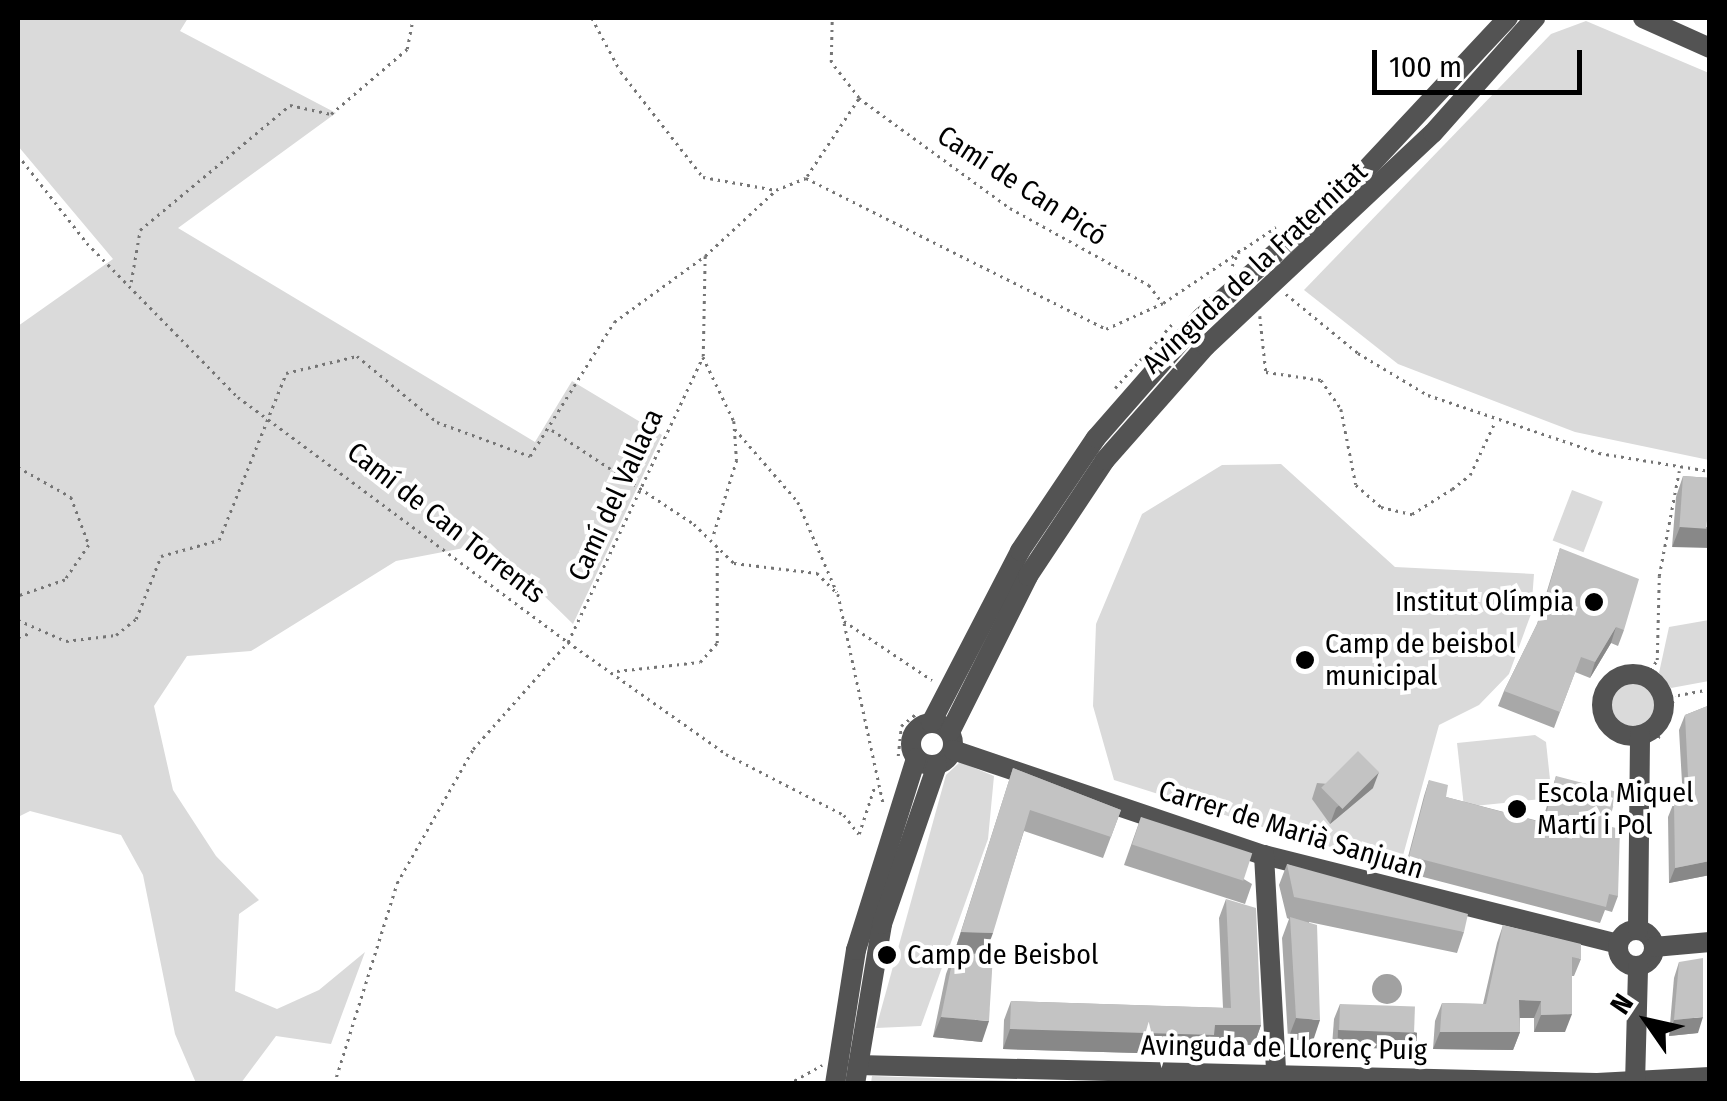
<!DOCTYPE html>
<html>
<head>
<meta charset="utf-8">
<style>
	body { margin:0 }
	#map { position:relative; width:1727px; height:1101px; overflow:hidden; background:#fff; font-family:"Fira Sans Condensed",sans-serif }
	div>[style] { position:absolute }
	.green>* { inset:0; background:#dadada; transform-origin:0 0 }
	.round { border-radius:50% }
	.water>* { inset:0; background:#a1a1a1 }
	.path>* { height:2.5px; margin-top:-1.25px; transform-origin:0; background:repeating-linear-gradient(90deg,#757575 0 2.5px,transparent 0 7.5px) }
	.minor>* { height:20px; margin:-10px; padding:0 10px; transform-origin:10px; border-radius:10px; background:#535353 }
	.minor>.ring { margin:-10px; padding:0; box-sizing:content-box; background:none; border:20px solid #535353; border-radius:50% }
	.wall>* { inset:0; background:#a8a8a8 }
	.shaded-wall>* { inset:0; background:#888; transform-origin:0 0 }
	.building>* { inset:0; background:#c3c3c3; transform-origin:0 0 }
	.dots>* { width:28px; height:28px; translate:-50% -50%; box-sizing:border-box; border:5px solid #fff; border-radius:50% }
	span { translate:-50% -50%; white-space:nowrap; text-align:center; line-height:1.15; -webkit-text-stroke:8px #fff; paint-order:stroke }
	.street-label { font-size:28px; color:#000 }
	.poi-label { font-size:28px; color:#000 }
	.right { translate:-100% -50%; text-align:right }
	.left { translate:0 -50%; text-align:left }
	.frame { position:absolute; inset:0; border:20px solid #000; pointer-events:none }
	.north { position:absolute; left:1597px; top:971px; width:100px; height:100px; -webkit-text-stroke:8px #fff; paint-order:stroke; rotate:304deg; font-size:28px; font-weight:700; line-height:40px; text-align:center; color:#000 }
	.north::after { content:''; display:block; margin:auto; width:35px; height:45px; background:#000; clip-path:polygon(50% 0,100% 100%,50% 72%,0 100%) }
	.scale { position:absolute; left:1372px; top:50px; width:210px; height:45px; box-sizing:border-box; border:5px solid #000; border-top:0; padding-left:12px; font-size:30px; line-height:35px; white-space:nowrap; color:#000; -webkit-text-stroke:8px #fff; paint-order:stroke }
</style>
</head>
<body>
<div id="map">
	<div class="green">
		<div style="clip-path:polygon(18px 18px,188px 18px,180px 31px,336px 113px,178px 228px,535px 442px,572px 381px,662px 435px,573px 624px,490px 543px,396px 561px,251px 651px,187px 656px,154px 706px,173px 790px,216px 856px,259px 900px,239px 914px,235px 991px,277px 1009px,319px 990px,365px 952px,331px 1044px,276px 1036px,241px 1083px,196px 1083px,175px 1034px,143px 875px,121px 835px,30px 811px,18px 817px,18px 326px,113px 259px,18px 146px)"></div>
		<div style="clip-path:polygon(1586px 21px,1709px 73px,1709px 460px,1575px 432px,1398px 364px,1304px 290px,1551px 34px)"></div>
		<div style="clip-path:polygon(1281px 464px,1395px 567px,1534px 574px,1531px 614px,1509px 674px,1479px 705px,1439px 725px,1399px 870px,1114px 780px,1093px 706px,1096px 624px,1142px 514px,1222px 465px)"></div>
		<div style="left:1572px;top:490px;width:33px;height:54px;rotate:21deg"></div>
		<div style="clip-path:polygon(1709px 620px,1709px 681px,1671px 688px,1659px 673px,1669px 627px)"></div>
		<div class="round" style="left:1608px;top:678px;width:52px;height:52px"></div>
		<div style="clip-path:polygon(1535px 735px,1546px 742px,1551px 789px,1542px 799px,1464px 807px,1457px 743px)"></div>
		<div style="clip-path:polygon(960px 762px,994px 776px,988px 839px,921px 1026px,876px 1028px,946px 775px)"></div>
		<div style="clip-path:polygon(872px 1076px,1074px 1083px,871px 1083px)"></div>
	</div>
	<div class="water">
		<div class="round" style="left:1372px;top:974px;width:30px;height:30px"></div>
	</div>
	<div class="path">
		<div style="left:592px;top:18px;width:61px;rotate:61.8deg"></div>
		<div style="left:621px;top:72px;width:133px;rotate:52deg"></div>
		<div style="left:703px;top:177px;width:74px;rotate:10.1deg"></div>
		<div style="left:776px;top:190px;width:32px;rotate:-22deg"></div>
		<div style="left:806px;top:178px;width:336px;rotate:26.7deg"></div>
		<div style="left:1106px;top:329px;width:63px;rotate:-24.5deg"></div>
		<div style="left:1163px;top:303px;width:136px;rotate:-33.9deg"></div>
		<div style="left:859px;top:98px;width:187px;rotate:36.1deg"></div>
		<div style="left:1010px;top:208px;width:159px;rotate:29deg"></div>
		<div style="left:1149px;top:285px;width:21px;rotate:53deg"></div>
		<div style="left:18px;top:155px;width:112px;rotate:51.9deg"></div>
		<div style="left:87px;top:243px;width:216px;rotate:45.6deg"></div>
		<div style="left:238px;top:397px;width:411px;rotate:36.6deg"></div>
		<div style="left:568px;top:642px;width:194px;rotate:35.3deg"></div>
		<div style="left:726px;top:754px;width:133px;rotate:27.3deg"></div>
		<div style="left:844px;top:815px;width:24px;rotate:52deg"></div>
		<div style="left:859px;top:834px;width:48px;rotate:-71.9deg"></div>
		<div style="left:807px;top:176px;width:94px;rotate:-56.3deg"></div>
		<div style="left:859px;top:98px;width:46px;rotate:-127.9deg"></div>
		<div style="left:831px;top:62px;width:44px;rotate:-88.7deg"></div>
		<div style="left:1232px;top:266px;width:22px;rotate:-66deg"></div>
		<div style="left:131px;top:282px;width:53px;rotate:-80.2deg"></div>
		<div style="left:140px;top:230px;width:195px;rotate:-39.8deg"></div>
		<div style="left:290px;top:105px;width:42px;rotate:12.4deg"></div>
		<div style="left:331px;top:114px;width:100px;rotate:-40.5deg"></div>
		<div style="left:407px;top:49px;width:32px;rotate:-79deg"></div>
		<div style="left:1286px;top:294px;width:93px;rotate:39.3deg"></div>
		<div style="left:1358px;top:353px;width:82px;rotate:31deg"></div>
		<div style="left:1428px;top:395px;width:181px;rotate:18.7deg"></div>
		<div style="left:1599px;top:453px;width:112px;rotate:9.2deg"></div>
		<div style="left:1260px;top:316px;width:56px;rotate:83.9deg"></div>
		<div style="left:1266px;top:372px;width:56px;rotate:8.3deg"></div>
		<div style="left:1321px;top:380px;width:35px;rotate:55deg"></div>
		<div style="left:1341px;top:409px;width:77px;rotate:78.8deg"></div>
		<div style="left:1356px;top:485px;width:33px;rotate:41deg"></div>
		<div style="left:1381px;top:507px;width:32px;rotate:13deg"></div>
		<div style="left:1412px;top:514px;width:47px;rotate:-32deg"></div>
		<div style="left:1452px;top:489px;width:23px;rotate:-38deg"></div>
		<div style="left:1470px;top:475px;width:56px;rotate:-64.8deg"></div>
		<div style="left:703px;top:357px;width:71px;rotate:64.2deg"></div>
		<div style="left:734px;top:421px;width:39px;rotate:86deg"></div>
		<div style="left:737px;top:460px;width:81px;rotate:107.3deg"></div>
		<div style="left:1115px;top:388px;width:87px;rotate:-48.3deg"></div>
		<div style="left:735px;top:429px;width:96px;rotate:49.2deg"></div>
		<div style="left:798px;top:502px;width:98px;rotate:66.6deg"></div>
		<div style="left:552px;top:430px;width:170px;rotate:33.5deg"></div>
		<div style="left:694px;top:524px;width:56px;rotate:44.3deg"></div>
		<div style="left:734px;top:563px;width:84px;rotate:6.9deg"></div>
		<div style="left:817px;top:573px;width:30px;rotate:45deg"></div>
		<div style="left:838px;top:594px;width:214px;rotate:77.8deg"></div>
		<div style="left:18px;top:467px;width:61px;rotate:29.5deg"></div>
		<div style="left:71px;top:497px;width:51px;rotate:69.4deg"></div>
		<div style="left:89px;top:545px;width:42px;rotate:124.4deg"></div>
		<div style="left:65px;top:580px;width:50px;rotate:161.2deg"></div>
		<div style="left:18px;top:620px;width:52px;rotate:23.6deg"></div>
		<div style="left:66px;top:641px;width:50px;rotate:-6.8deg"></div>
		<div style="left:116px;top:635px;width:26px;rotate:-39deg"></div>
		<div style="left:136px;top:619px;width:68px;rotate:-68.4deg"></div>
		<div style="left:161px;top:556px;width:60px;rotate:-15.4deg"></div>
		<div style="left:219px;top:540px;width:180px;rotate:-68.1deg"></div>
		<div style="left:286px;top:373px;width:73px;rotate:-13.5deg"></div>
		<div style="left:357px;top:356px;width:104px;rotate:39.5deg"></div>
		<div style="left:437px;top:422px;width:99px;rotate:20.1deg"></div>
		<div style="left:530px;top:456px;width:158px;rotate:-57.9deg"></div>
		<div style="left:614px;top:322px;width:112px;rotate:-36deg"></div>
		<div style="left:844px;top:621px;width:106px;rotate:33.8deg"></div>
		<div style="left:18px;top:637px;width:13px;rotate:-18deg"></div>
		<div style="left:617px;top:671px;width:83px;rotate:-6.2deg"></div>
		<div style="left:700px;top:662px;width:25px;rotate:-48deg"></div>
		<div style="left:717px;top:643px;width:94px;rotate:-90deg"></div>
		<div style="left:1647px;top:677px;width:20px;rotate:-60deg"></div>
		<div style="left:1657px;top:660px;width:84px;rotate:-88.6deg"></div>
		<div style="left:1659px;top:576px;width:107px;rotate:-79.2deg"></div>
		<div style="left:1663px;top:698px;width:48px;rotate:-10.8deg"></div>
		<div style="left:1658px;top:738px;width:45px;rotate:-68deg"></div>
		<div style="left:898px;top:756px;width:30px;rotate:-84deg"></div>
		<div style="left:901px;top:726px;width:21px;rotate:-39deg"></div>
		<div style="left:334px;top:1084px;width:211px;rotate:-72.6deg"></div>
		<div style="left:397px;top:883px;width:154px;rotate:-60.4deg"></div>
		<div style="left:473px;top:749px;width:143px;rotate:-48.4deg"></div>
		<div style="left:568px;top:642px;width:316px;rotate:-64.7deg"></div>
		<div style="left:703px;top:356px;width:100px;rotate:-88.9deg"></div>
		<div style="left:705px;top:256px;width:97px;rotate:-42.9deg"></div>
		<div style="left:788px;top:1084px;width:39px;rotate:-29deg"></div>
	</div>
	<div class="minor">
		<div style="left:1643px;top:18px;width:73px;rotate:24.1deg"></div>
		<div class="ring" style="left:1602px;top:674px;width:42px;height:42px"></div>
		<div class="ring" style="left:911px;top:723px;width:22px;height:22px"></div>
		<div style="left:931px;top:723px;width:194px;rotate:-62.6deg"></div>
		<div style="left:1020px;top:551px;width:136px;rotate:-56.1deg"></div>
		<div style="left:1096px;top:438px;width:161px;rotate:-48.8deg"></div>
		<div style="left:1202px;top:317px;width:189px;rotate:-41.1deg"></div>
		<div style="left:1344px;top:193px;width:240px;rotate:-46.9deg"></div>
		<div style="left:950px;top:732px;width:174px;rotate:-63.4deg"></div>
		<div style="left:1028px;top:576px;width:139px;rotate:-56.4deg"></div>
		<div style="left:1105px;top:460px;width:152px;rotate:-48.5deg"></div>
		<div style="left:1206px;top:346px;width:311px;rotate:-43.2deg"></div>
		<div style="left:1433px;top:133px;width:154px;rotate:-48.4deg"></div>
		<div style="left:953px;top:750px;width:328px;rotate:18.7deg"></div>
		<div style="left:1264px;top:855px;width:365px;rotate:14.1deg"></div>
		<div style="left:1264px;top:855px;width:229px;rotate:86.8deg"></div>
		<div class="ring" style="left:1618px;top:930px;width:16px;height:16px"></div>
		<div style="left:1638px;top:930px;width:195px;rotate:-89.4deg"></div>
		<div style="left:1654px;top:947px;width:56px;rotate:-5.1deg"></div>
		<div style="left:858px;top:1065px;width:739px;rotate:1.4deg"></div>
		<div style="left:1597px;top:1083px;width:113px;rotate:-3deg"></div>
		<div style="left:835px;top:1084px;width:136px;rotate:-81.1deg"></div>
		<div style="left:856px;top:950px;width:201px;rotate:-72.6deg"></div>
		<div style="left:855px;top:1084px;width:162px;rotate:-80.4deg"></div>
		<div style="left:882px;top:924px;width:168px;rotate:-70.9deg"></div>
		<div style="left:1635px;top:1084px;width:117px;rotate:-88.5deg"></div>
	</div>
	<div class="wall">
		<div style="clip-path:polygon(1683px 476px,1710px 478px,1672px 547px,1676px 497px)"></div>
		<div style="clip-path:polygon(1560px 548px,1624px 630px,1618px 646px,1611px 643px,1590px 678px,1575px 672px,1554px 728px,1498px 706px,1504px 691px,1537px 624px)"></div>
		<div style="clip-path:polygon(1710px 705px,1710px 875px,1669px 883px,1668px 817px,1674px 802px,1683px 800px,1679px 730px,1685px 715px)"></div>
		<div style="clip-path:polygon(1013px 768px,1121px 810px,1103px 858px,1024px 831px,985px 954px,954px 953px)"></div>
		<div style="clip-path:polygon(1556px 776px,1608px 826px,1618px 896px,1612px 912px,1605px 910px,1600px 923px,1404px 872px,1424px 796px,1429px 780px,1446px 797px,1542px 822px)"></div>
		<div style="clip-path:polygon(1317px 783px,1373px 788px,1330px 824px,1312px 799px)"></div>
		<div style="clip-path:polygon(1141px 817px,1252px 884px,1245px 904px,1124px 865px)"></div>
		<div style="clip-path:polygon(1287px 864px,1464px 932px,1457px 953px,1309px 922px,1313px 1041px,1288px 1039px,1282px 938px,1289px 919px,1287px 918px,1279px 885px)"></div>
		<div style="clip-path:polygon(1226px 899px,1261px 1025px,1254px 1045px,1211px 1044px,1207px 1055px,1003px 1049px,1004px 1020px,1011px 1001px,1223px 1008px,1219px 918px)"></div>
		<div style="clip-path:polygon(1503px 925px,1581px 959px,1574px 976px,1572px 976px,1565px 1032px,1534px 1032px,1534px 1018px,1520px 1018px,1520px 1032px,1513px 1050px,1433px 1049px,1435px 1021px,1442px 1003px,1483px 1004px,1497px 943px)"></div>
		<div style="clip-path:polygon(954px 953px,982px 1042px,933px 1037px,946px 974px)"></div>
		<div style="clip-path:polygon(1679px 962px,1698px 1033px,1669px 1036px,1674px 978px)"></div>
		<div style="clip-path:polygon(1340px 1004px,1417px 1033px,1412px 1049px,1332px 1046px,1334px 1019px)"></div>
	</div>
	<div class="shaded-wall">
		<div style="clip-path:polygon(1680px 527px,1710px 527px,1710px 548px,1672px 547px)"></div>
		<div style="clip-path:polygon(1616px 627px,1611px 643px,1590px 678px,1595px 662px)"></div>
		<div style="clip-path:polygon(1379px 772px,1373px 788px,1330px 824px,1336px 808px)"></div>
		<div style="clip-path:polygon(1710px 861px,1710px 875px,1669px 883px,1675px 868px)"></div>
		<div style="clip-path:polygon(961px 932px,993px 933px,985px 954px,954px 953px)"></div>
		<div style="clip-path:polygon(1519px 1000px,1541px 1001px,1534px 1018px,1513px 1018px)"></div>
		<div style="clip-path:polygon(1572px 1014px,1565px 1032px,1534px 1032px,1541px 1015px)"></div>
		<div style="clip-path:polygon(941px 1017px,989px 1021px,982px 1042px,933px 1037px)"></div>
		<div style="clip-path:polygon(1703px 1017px,1698px 1033px,1669px 1036px,1674px 1020px)"></div>
		<div style="clip-path:polygon(1296px 1018px,1320px 1020px,1313px 1041px,1288px 1039px)"></div>
		<div style="clip-path:polygon(1215px 1025px,1261px 1025px,1254px 1045px,1211px 1044px,1207px 1055px,1003px 1049px,1010px 1029px)"></div>
		<div style="left:1338px;top:1030px;width:79px;height:17px;rotate:2deg"></div>
		<div style="clip-path:polygon(1440px 1032px,1520px 1032px,1513px 1050px,1433px 1049px)"></div>
	</div>
	<div class="building">
		<div style="left:1683px;top:476px;width:27px;height:51px;rotate:4deg"></div>
		<div style="clip-path:polygon(1560px 548px,1639px 579px,1624px 630px,1616px 627px,1595px 662px,1581px 657px,1560px 712px,1504px 691px,1540px 618px)"></div>
		<div style="clip-path:polygon(1710px 705px,1710px 861px,1675px 868px,1674px 802px,1689px 798px,1685px 715px)"></div>
		<div style="left:1358px;top:751px;width:30px;height:52px;rotate:45deg"></div>
		<div style="clip-path:polygon(1013px 768px,1121px 810px,1111px 837px,1030px 810px,993px 933px,961px 932px)"></div>
		<div style="clip-path:polygon(1556px 776px,1617px 792px,1608px 826px,1620px 829px,1618px 896px,1609px 894px,1606px 907px,1409px 856px,1429px 780px,1448px 785px,1446px 797px,1544px 823px)"></div>
		<div style="left:1141px;top:817px;width:117px;height:29px;rotate:18deg"></div>
		<div style="clip-path:polygon(1287px 864px,1468px 914px,1464px 932px,1294px 897px)"></div>
		<div style="clip-path:polygon(1226px 899px,1256px 908px,1261px 1025px,1215px 1025px,1214px 1035px,1010px 1029px,1011px 1001px,1231px 1008px)"></div>
		<div style="clip-path:polygon(1290px 917px,1317px 925px,1320px 1020px,1296px 1018px)"></div>
		<div style="clip-path:polygon(1503px 925px,1581px 944px,1581px 959px,1572px 957px,1572px 1014px,1541px 1015px,1541px 1001px,1519px 1000px,1520px 1032px,1440px 1032px,1442px 1003px,1486px 1004px)"></div>
		<div style="clip-path:polygon(954px 953px,993px 955px,989px 1021px,941px 1017px)"></div>
		<div style="clip-path:polygon(1703px 958px,1703px 1017px,1674px 1020px,1679px 962px)"></div>
		<div style="left:1340px;top:1004px;width:75px;height:26px;rotate:2deg"></div>
	</div>
	<div class="dots">
		<div style="left:1594px;top:602px;background:#000"></div>
		<div style="left:1305px;top:660px;background:#000"></div>
		<div style="left:1517px;top:809px;background:#000"></div>
		<div style="left:887px;top:955px;background:#000"></div>
	</div>
	<div class="street-label">
		<span style="left:1022px;top:186px;rotate:33deg">Camí de Can Picó</span>
		<span style="left:1255px;top:268px;rotate:-43deg">Avinguda de la Fraternitat</span>
		<span style="left:616px;top:495px;rotate:-65deg">Camí del Vallaca</span>
		<span style="left:446px;top:523px;rotate:38deg">Camí de Can Torrents</span>
		<span style="left:1291px;top:830px;rotate:17deg">Carrer de Marià Sanjuan</span>
		<span style="left:1284px;top:1048px;rotate:1deg">Avinguda de Llorenç Puig</span>
	</div>
	<div class="poi-label">
		<span class="right" style="left:1574px;top:602px">Institut Olímpia</span>
		<span class="left" style="left:1325px;top:660px">Camp de beisbol<br>municipal</span>
		<span class="left" style="left:1537px;top:809px">Escola Miquel<br>Martí i Pol</span>
		<span class="left" style="left:907px;top:955px">Camp de Beisbol</span>
	</div>
	<div class="frame"></div>
	<div class="north">N</div>
	<div class="scale">100 m</div>
</div>
</body>
</html>
